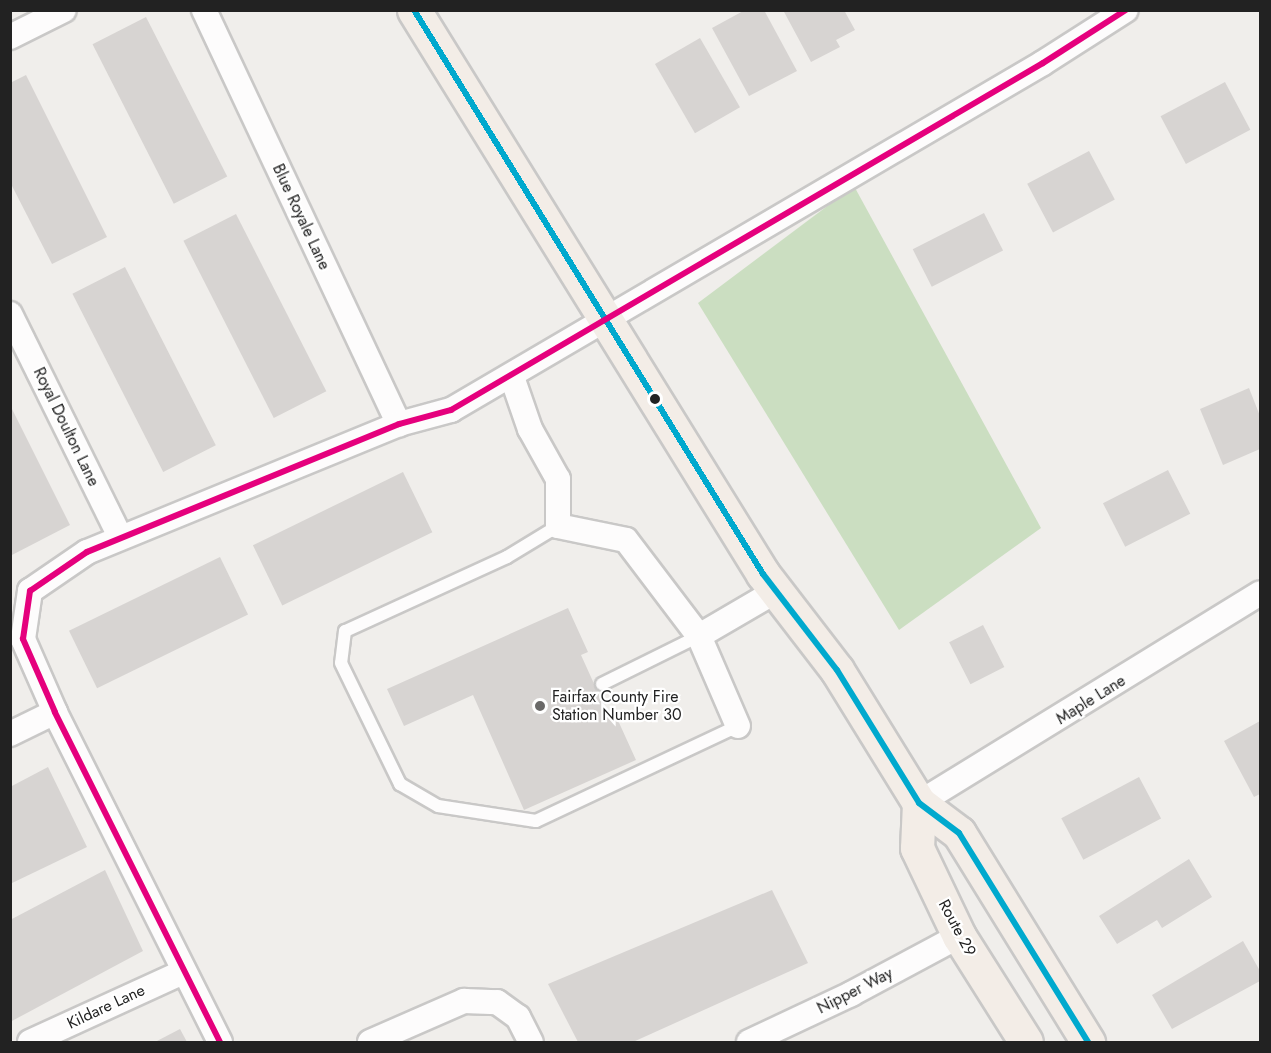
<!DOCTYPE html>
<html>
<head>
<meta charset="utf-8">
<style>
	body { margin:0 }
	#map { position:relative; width:1271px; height:1053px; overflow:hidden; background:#f0eeeb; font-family:Jost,sans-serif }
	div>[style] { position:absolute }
	.forest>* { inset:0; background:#cbdec1 }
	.building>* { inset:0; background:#d7d4d2; transform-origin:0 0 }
	.roads { filter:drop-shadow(2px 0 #c9c8c7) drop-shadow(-2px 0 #c9c8c7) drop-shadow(0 2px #c9c8c7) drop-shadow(0 -2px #c9c8c7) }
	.lane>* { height:12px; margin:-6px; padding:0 6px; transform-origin:6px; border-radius:6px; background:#fdfcfc }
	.street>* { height:24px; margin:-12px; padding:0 12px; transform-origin:12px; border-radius:12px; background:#fdfcfc }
	.primary>* { height:33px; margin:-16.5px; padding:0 16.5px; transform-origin:16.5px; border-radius:16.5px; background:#f3ede7 }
	.bus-1>* { height:6px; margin:-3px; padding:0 3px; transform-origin:3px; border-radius:3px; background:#00a9ce }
	.bus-2>* { height:6px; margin:-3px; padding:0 3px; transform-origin:3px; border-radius:3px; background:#e5007d }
	.dots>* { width:16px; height:16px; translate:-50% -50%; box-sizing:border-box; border:3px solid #fff; border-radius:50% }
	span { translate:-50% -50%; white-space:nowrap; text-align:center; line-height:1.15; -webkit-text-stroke:4.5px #fff; paint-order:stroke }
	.street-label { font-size:16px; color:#222 }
	.poi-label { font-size:16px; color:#222 }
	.left { translate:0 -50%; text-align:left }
	.frame { position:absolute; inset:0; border:12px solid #222; pointer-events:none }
</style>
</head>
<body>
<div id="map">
	<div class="forest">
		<div style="clip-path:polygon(854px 186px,1041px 528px,899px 630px,698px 303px)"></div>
	</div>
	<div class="building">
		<div style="clip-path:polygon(745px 10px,764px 10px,797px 71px,749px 96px,712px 28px)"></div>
		<div style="clip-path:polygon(783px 10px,844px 10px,855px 30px,836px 40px,840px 47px,811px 62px)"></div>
		<div style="left:146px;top:17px;width:179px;height:60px;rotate:63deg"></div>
		<div style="left:700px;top:38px;width:80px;height:52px;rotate:60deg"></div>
		<div style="clip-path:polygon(26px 75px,107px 237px,52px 264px,10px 182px,10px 83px)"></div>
		<div style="left:1225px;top:82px;width:54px;height:73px;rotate:62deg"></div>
		<div style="left:1089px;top:151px;width:55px;height:70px;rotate:62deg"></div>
		<div style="left:984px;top:213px;width:42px;height:80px;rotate:63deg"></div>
		<div style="left:236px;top:214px;width:199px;height:59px;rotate:63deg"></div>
		<div style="left:125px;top:267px;width:200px;height:59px;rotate:63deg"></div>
		<div style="clip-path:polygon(1249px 388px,1260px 416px,1260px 449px,1223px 465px,1200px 409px)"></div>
		<div style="clip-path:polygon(10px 405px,70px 525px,10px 556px)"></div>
		<div style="left:1168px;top:470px;width:49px;height:73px;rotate:63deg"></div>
		<div style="left:403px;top:472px;width:67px;height:167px;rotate:64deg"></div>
		<div style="left:220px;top:557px;width:64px;height:168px;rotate:64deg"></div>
		<div style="clip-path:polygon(568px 608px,588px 652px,581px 655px,610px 719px,616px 716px,636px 760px,524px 810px,473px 695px,404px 726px,387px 689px)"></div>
		<div style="left:983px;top:625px;width:47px;height:38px;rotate:63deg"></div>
		<div style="clip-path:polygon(1260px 721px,1260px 794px,1254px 797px,1224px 741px)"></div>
		<div style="clip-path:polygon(48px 767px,87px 847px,10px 884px,10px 787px)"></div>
		<div style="left:1139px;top:777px;width:47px;height:88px;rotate:62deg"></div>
		<div style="clip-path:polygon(1189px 859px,1212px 897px,1162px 928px,1157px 920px,1117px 944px,1099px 916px)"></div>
		<div style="clip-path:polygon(105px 870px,143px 951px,10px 1022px,10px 920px)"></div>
		<div style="clip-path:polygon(772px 890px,808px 963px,633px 1042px,578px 1042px,548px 984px)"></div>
		<div style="clip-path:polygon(1243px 941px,1260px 971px,1260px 981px,1172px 1029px,1152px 995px)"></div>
		<div style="clip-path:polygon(180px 1029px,187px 1042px,155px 1042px)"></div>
	</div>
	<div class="roads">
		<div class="lane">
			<div style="left:558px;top:526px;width:60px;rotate:148.7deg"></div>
			<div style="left:507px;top:557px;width:178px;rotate:155.4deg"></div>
			<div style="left:345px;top:631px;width:32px;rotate:97deg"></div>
			<div style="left:341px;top:663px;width:135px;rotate:64deg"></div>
			<div style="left:400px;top:784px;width:44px;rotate:30.1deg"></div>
			<div style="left:438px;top:806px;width:99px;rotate:8.7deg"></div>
			<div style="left:536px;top:821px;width:223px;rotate:-25.2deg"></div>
			<div style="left:602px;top:684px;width:108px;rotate:-26.3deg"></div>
		</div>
		<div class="street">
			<div style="left:204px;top:10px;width:458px;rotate:64.8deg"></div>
			<div style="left:10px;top:37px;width:60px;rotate:-26.6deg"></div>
			<div style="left:10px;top:314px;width:249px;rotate:63.7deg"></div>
			<div style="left:512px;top:377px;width:55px;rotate:70.9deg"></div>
			<div style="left:530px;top:429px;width:57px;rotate:60.8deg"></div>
			<div style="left:558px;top:479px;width:47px;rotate:90deg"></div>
			<div style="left:558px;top:526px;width:69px;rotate:11.6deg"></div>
			<div style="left:626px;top:540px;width:121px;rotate:52.8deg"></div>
			<div style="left:699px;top:636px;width:98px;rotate:66.6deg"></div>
			<div style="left:699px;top:636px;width:89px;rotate:-30.3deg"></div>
			<div style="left:10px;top:734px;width:50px;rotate:-26.1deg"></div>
			<div style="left:919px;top:803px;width:400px;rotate:-31.6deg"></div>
			<div style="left:30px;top:1042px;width:168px;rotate:-24.6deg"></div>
			<div style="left:220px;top:1042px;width:369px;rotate:-116.6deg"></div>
			<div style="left:55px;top:712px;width:80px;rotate:-113.7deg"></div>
			<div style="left:23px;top:639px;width:49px;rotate:-81.7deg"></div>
			<div style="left:30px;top:591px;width:69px;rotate:-34.4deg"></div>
			<div style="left:87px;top:552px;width:337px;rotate:-22.3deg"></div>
			<div style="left:399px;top:424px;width:54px;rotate:-15.1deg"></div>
			<div style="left:451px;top:410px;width:686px;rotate:-30.38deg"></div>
			<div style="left:1043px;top:63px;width:98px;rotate:-32.6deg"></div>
			<div style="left:370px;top:1042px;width:103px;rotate:-23.6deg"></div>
			<div style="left:464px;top:1001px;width:33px;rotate:2deg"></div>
			<div style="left:497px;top:1002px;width:26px;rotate:36deg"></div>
			<div style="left:518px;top:1017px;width:28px;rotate:63deg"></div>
			<div style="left:749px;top:1042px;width:113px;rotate:-25.2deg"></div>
			<div style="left:851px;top:994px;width:123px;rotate:-28.2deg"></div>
		</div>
		<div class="primary">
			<div style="left:414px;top:10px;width:663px;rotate:58.25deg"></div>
			<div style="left:763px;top:574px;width:121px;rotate:52.4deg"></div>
			<div style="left:837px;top:670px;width:156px;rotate:58.3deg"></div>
			<div style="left:919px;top:803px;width:50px;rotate:36.9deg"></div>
			<div style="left:959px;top:833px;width:246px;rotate:58.3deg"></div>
			<div style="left:919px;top:803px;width:45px;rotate:92.5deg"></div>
			<div style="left:917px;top:848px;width:98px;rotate:64.5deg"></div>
			<div style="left:959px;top:936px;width:125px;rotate:57.7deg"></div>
		</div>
	</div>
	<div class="bus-1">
		<div style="left:414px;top:10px;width:663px;rotate:58.25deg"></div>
		<div style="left:763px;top:574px;width:121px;rotate:52.4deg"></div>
		<div style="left:837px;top:670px;width:156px;rotate:58.3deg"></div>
		<div style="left:919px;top:803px;width:50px;rotate:36.9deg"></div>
		<div style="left:959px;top:833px;width:246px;rotate:58.3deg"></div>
	</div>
	<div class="bus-2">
		<div style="left:220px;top:1042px;width:369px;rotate:-116.6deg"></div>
		<div style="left:55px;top:712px;width:80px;rotate:-113.7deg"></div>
		<div style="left:23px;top:639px;width:49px;rotate:-81.7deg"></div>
		<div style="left:30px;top:591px;width:69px;rotate:-34.4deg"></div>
		<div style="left:87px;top:552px;width:337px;rotate:-22.3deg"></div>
		<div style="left:399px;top:424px;width:54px;rotate:-15.1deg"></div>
		<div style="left:451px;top:410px;width:686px;rotate:-30.38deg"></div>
		<div style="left:1043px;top:63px;width:98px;rotate:-32.6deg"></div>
	</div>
	<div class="dots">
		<div style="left:655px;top:399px;background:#222"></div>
		<div style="left:540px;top:706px;background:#6a6968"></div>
	</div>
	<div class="street-label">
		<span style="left:301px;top:217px;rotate:65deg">Blue Royale Lane</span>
		<span style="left:66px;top:427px;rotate:64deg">Royal Doulton Lane</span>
		<span style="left:1091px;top:700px;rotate:-32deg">Maple Lane</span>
		<span style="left:957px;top:928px;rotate:62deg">Route 29</span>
		<span style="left:855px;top:991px;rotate:-27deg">Nipper Way</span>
		<span style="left:106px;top:1007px;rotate:-25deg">Kildare Lane</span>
	</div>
	<div class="poi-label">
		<span class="left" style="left:552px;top:706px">Fairfax County Fire<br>Station Number 30</span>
	</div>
	<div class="frame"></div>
</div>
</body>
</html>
